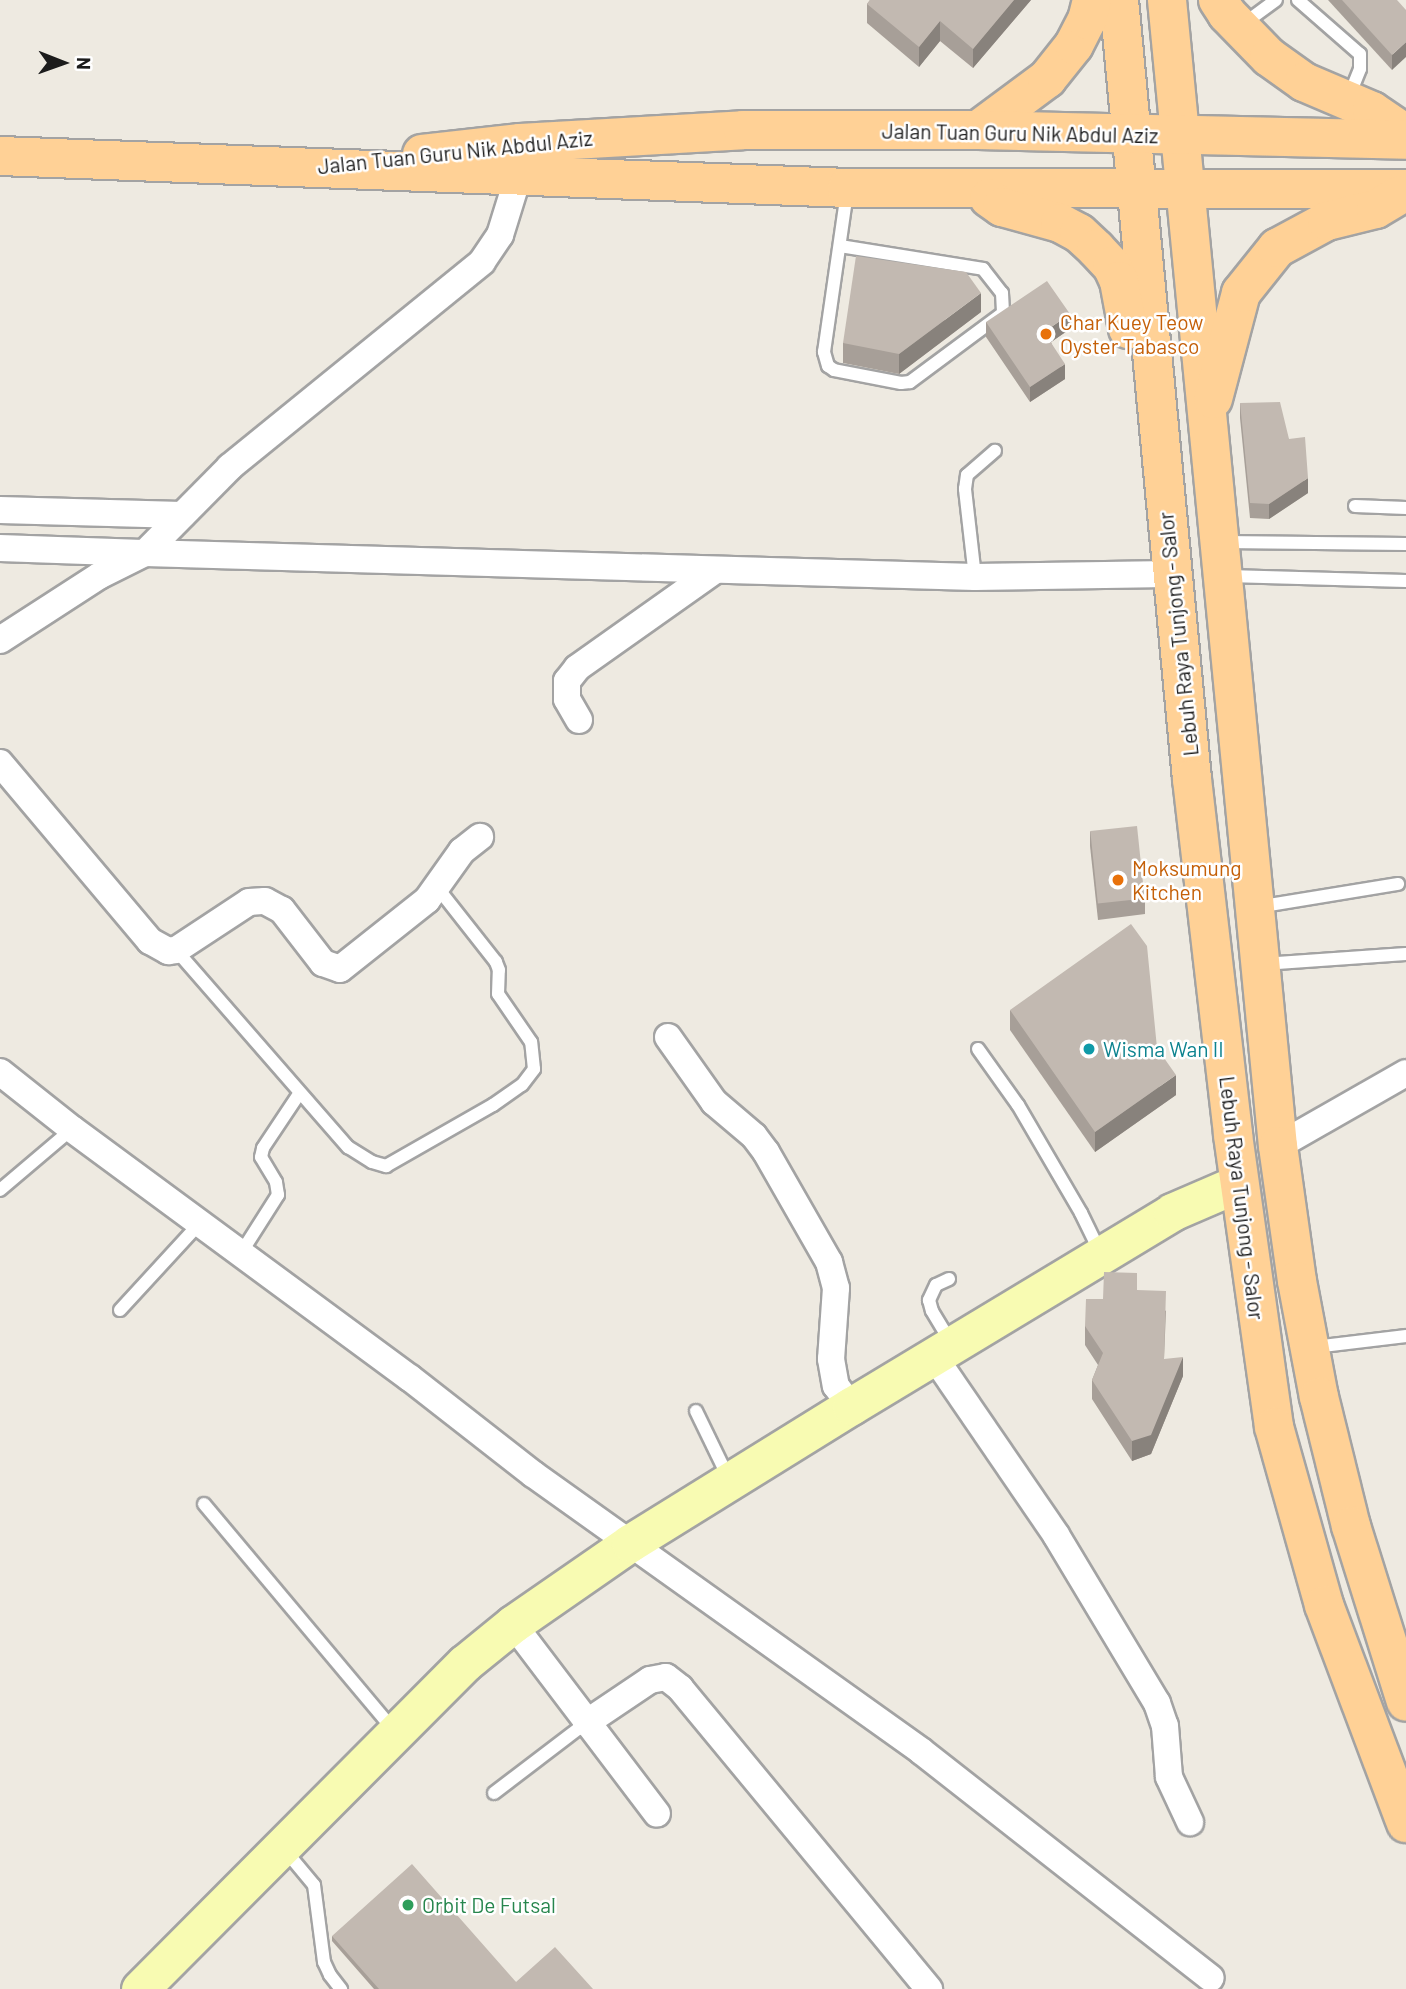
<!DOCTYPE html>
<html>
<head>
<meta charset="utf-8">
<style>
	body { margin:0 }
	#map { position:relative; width:1406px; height:1989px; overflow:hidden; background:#eeeae1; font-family:Barlow,sans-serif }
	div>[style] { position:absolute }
	.roads { filter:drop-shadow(2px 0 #a3a3a3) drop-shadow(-2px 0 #a3a3a3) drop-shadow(0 2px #a3a3a3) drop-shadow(0 -2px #a3a3a3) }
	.service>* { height:12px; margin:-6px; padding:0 6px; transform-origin:6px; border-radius:6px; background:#fff }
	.minor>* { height:26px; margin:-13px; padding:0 13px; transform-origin:13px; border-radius:13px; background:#fff }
	.secondary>* { height:37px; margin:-18.5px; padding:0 18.5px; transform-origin:18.5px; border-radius:18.5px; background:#f8fbb2 }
	.primary>* { height:38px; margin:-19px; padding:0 19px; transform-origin:19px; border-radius:19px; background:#ffd196 }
	.wall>* { inset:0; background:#a79f98 }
	.shaded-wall>* { inset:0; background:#88827c }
	.building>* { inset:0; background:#c2b9b1; transform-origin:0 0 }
	.dots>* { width:19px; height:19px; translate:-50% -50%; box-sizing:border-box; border:4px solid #fff; border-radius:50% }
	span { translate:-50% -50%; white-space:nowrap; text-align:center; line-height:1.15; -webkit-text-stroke:5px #fff; paint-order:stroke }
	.street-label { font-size:21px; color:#1c1c1c }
	.food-label { font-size:21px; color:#c56008 }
	.left { translate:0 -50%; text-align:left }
	.culture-label { font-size:21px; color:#0d838f }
	.leisure-label { font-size:21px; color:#27864d }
	.north { position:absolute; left:28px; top:28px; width:70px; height:70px; -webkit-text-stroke:5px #fff; paint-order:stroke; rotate:91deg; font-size:19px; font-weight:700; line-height:28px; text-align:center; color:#1c1c1c }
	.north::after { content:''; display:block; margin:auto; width:24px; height:32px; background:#1c1c1c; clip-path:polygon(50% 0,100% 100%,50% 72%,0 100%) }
</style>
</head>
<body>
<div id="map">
	<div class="roads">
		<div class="service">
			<div style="left:1298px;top:0;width:82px;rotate:41.1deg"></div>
			<div style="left:1360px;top:54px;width:15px;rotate:90deg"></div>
			<div style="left:1360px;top:69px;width:32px;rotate:112deg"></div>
			<div style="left:1242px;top:25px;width:42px;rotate:-36.3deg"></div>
			<div style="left:840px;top:246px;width:145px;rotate:9.1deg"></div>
			<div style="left:983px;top:269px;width:31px;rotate:52deg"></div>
			<div style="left:1002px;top:293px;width:20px;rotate:87deg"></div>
			<div style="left:1003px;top:313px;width:116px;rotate:143.4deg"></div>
			<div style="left:910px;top:382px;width:9px;rotate:174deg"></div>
			<div style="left:901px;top:383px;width:68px;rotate:-169deg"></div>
			<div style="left:834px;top:370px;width:7px;rotate:-146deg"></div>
			<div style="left:828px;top:366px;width:15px;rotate:-106deg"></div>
			<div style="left:824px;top:352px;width:162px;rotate:-81.8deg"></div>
			<div style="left:1355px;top:506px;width:51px;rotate:2.2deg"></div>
			<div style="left:1224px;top:542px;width:182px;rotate:0.6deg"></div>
			<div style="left:1228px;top:576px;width:178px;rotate:1.6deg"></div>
			<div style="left:975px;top:577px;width:89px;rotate:-96.5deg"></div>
			<div style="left:965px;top:489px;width:14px;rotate:-82deg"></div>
			<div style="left:967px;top:475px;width:37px;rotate:-41deg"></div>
			<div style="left:1257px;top:907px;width:143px;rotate:-9.3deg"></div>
			<div style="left:176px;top:950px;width:262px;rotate:48.9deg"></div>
			<div style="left:348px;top:1147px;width:28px;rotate:32deg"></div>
			<div style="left:372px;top:1162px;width:15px;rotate:16deg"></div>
			<div style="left:386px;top:1166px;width:123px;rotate:-29.7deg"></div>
			<div style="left:493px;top:1105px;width:35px;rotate:-35deg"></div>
			<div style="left:522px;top:1085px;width:20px;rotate:-53deg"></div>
			<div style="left:534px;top:1069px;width:27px;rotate:-96deg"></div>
			<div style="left:531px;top:1042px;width:58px;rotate:-124.5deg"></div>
			<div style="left:498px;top:994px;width:24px;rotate:-88deg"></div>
			<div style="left:499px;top:970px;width:9px;rotate:-111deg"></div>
			<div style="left:496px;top:962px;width:95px;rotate:-128.2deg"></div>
			<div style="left:1263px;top:964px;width:143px;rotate:-4deg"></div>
			<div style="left:978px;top:1049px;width:69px;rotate:54.5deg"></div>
			<div style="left:1018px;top:1105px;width:125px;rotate:59.7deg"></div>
			<div style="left:1081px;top:1213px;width:43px;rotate:64deg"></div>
			<div style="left:0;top:1190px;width:94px;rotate:-40.3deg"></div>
			<div style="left:241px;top:1253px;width:69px;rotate:-57.5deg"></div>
			<div style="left:278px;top:1195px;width:13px;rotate:-99deg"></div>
			<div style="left:276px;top:1182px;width:29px;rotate:-121deg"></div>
			<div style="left:261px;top:1157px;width:9px;rotate:-77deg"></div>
			<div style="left:263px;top:1148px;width:65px;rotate:-56.3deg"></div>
			<div style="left:949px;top:1279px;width:14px;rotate:155deg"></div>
			<div style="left:936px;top:1285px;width:17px;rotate:115deg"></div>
			<div style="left:929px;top:1300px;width:11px;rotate:75deg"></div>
			<div style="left:932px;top:1311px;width:37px;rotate:59deg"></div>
			<div style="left:120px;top:1310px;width:118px;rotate:-47.4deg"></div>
			<div style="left:1314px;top:1347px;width:93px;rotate:-6.8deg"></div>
			<div style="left:696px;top:1411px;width:73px;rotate:64.1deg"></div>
			<div style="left:204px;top:1504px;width:297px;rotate:50deg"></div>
			<div style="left:494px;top:1793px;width:116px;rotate:-37.3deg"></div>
			<div style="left:284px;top:1849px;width:47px;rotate:50.2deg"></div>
			<div style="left:314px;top:1885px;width:78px;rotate:82.6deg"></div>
			<div style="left:324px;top:1962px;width:14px;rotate:65deg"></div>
			<div style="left:330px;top:1975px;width:18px;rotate:52deg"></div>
		</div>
		<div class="minor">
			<div style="left:518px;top:177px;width:61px;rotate:107.2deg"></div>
			<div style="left:500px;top:235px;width:32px;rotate:124deg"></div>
			<div style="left:482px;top:262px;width:325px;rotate:140.9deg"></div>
			<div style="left:230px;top:467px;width:121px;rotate:134.7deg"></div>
			<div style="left:145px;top:553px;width:830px;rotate:1.66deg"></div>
			<div style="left:975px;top:577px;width:198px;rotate:-0.9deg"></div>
			<div style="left:0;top:510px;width:182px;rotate:1.6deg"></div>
			<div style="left:0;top:548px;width:143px;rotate:2deg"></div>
			<div style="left:0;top:640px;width:118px;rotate:-32.9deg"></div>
			<div style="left:99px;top:576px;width:51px;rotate:-26.6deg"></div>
			<div style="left:579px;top:720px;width:24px;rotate:-120deg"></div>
			<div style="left:567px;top:699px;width:18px;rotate:-90deg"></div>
			<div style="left:567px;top:681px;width:16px;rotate:-52deg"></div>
			<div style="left:577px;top:668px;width:168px;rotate:-35.3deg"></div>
			<div style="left:0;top:763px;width:233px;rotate:49.9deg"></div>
			<div style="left:150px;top:941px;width:21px;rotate:29deg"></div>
			<div style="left:168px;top:951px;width:8px;rotate:-7deg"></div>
			<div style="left:176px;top:950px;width:87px;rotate:-33.3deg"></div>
			<div style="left:249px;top:902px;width:16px;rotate:-4deg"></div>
			<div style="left:265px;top:901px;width:19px;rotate:28deg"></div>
			<div style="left:282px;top:910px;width:67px;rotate:52.3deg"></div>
			<div style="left:323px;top:963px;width:18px;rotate:19deg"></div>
			<div style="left:340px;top:969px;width:111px;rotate:-38.4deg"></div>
			<div style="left:427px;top:900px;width:60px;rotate:-54.5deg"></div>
			<div style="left:462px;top:851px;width:23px;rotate:-38deg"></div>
			<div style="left:668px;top:1037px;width:80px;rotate:54.7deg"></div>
			<div style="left:714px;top:1102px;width:52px;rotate:40.4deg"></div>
			<div style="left:754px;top:1136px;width:20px;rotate:53deg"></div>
			<div style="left:766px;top:1152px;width:127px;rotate:60.2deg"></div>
			<div style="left:829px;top:1262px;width:27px;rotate:75deg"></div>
			<div style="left:836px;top:1288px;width:71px;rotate:94deg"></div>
			<div style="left:831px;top:1359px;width:27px;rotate:80deg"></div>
			<div style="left:836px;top:1386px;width:25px;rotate:53deg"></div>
			<div style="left:0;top:1072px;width:92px;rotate:38.4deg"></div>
			<div style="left:72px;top:1129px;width:420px;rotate:36.4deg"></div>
			<div style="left:410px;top:1378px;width:156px;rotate:38deg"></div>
			<div style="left:533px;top:1474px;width:477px;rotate:35.5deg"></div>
			<div style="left:921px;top:1751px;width:368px;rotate:38.1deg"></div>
			<div style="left:1278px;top:1146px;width:147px;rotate:-29.7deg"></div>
			<div style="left:935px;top:1358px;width:214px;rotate:55.6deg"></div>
			<div style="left:1056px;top:1535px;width:196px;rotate:59deg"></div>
			<div style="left:1157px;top:1703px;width:24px;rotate:71deg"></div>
			<div style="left:1165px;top:1726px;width:51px;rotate:85.5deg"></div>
			<div style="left:1169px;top:1777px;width:50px;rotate:65deg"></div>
			<div style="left:513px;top:1624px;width:238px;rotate:52.8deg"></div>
			<div style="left:586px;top:1723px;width:77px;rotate:-33.9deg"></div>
			<div style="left:650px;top:1680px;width:16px;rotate:-11deg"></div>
			<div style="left:666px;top:1677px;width:18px;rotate:38deg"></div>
			<div style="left:680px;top:1688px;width:391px;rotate:50.4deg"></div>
		</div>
		<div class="secondary">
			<div style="left:140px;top:1989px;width:460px;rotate:-45.1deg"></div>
			<div style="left:465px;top:1663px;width:62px;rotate:-39.1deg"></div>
			<div style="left:513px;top:1624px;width:142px;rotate:-34.7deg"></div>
			<div style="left:630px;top:1543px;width:260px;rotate:-31.8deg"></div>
			<div style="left:851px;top:1406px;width:375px;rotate:-31.1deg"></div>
			<div style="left:1172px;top:1212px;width:73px;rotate:-23.4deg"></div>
		</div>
		<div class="primary">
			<div style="left:1119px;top:0;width:782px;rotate:84.65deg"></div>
			<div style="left:1192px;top:779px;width:358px;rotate:83.4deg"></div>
			<div style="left:1233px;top:1135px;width:295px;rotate:82deg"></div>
			<div style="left:1274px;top:1427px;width:185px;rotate:74.3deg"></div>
			<div style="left:1324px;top:1605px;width:233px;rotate:69.4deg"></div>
			<div style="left:1167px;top:0;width:1151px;rotate:84.47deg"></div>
			<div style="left:1278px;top:1146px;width:136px;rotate:82deg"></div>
			<div style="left:1297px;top:1281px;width:118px;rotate:79.3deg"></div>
			<div style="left:1319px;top:1397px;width:133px;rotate:76.1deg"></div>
			<div style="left:1351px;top:1526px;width:184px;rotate:72.6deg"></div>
			<div style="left:1218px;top:0;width:17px;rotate:57deg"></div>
			<div style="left:1227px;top:14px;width:60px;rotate:45.7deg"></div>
			<div style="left:1269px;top:57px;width:43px;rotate:35.5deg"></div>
			<div style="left:1304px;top:82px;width:74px;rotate:23.1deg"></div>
			<div style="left:1372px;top:111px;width:41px;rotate:34.1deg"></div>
			<div style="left:978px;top:130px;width:86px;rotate:-36.5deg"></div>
			<div style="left:1047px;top:79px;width:43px;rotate:-51.5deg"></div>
			<div style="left:1074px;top:45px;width:28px;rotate:-63deg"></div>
			<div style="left:1087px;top:20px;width:21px;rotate:-76deg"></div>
			<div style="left:422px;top:154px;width:99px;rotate:-6.4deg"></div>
			<div style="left:520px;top:143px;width:223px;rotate:-3.3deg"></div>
			<div style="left:743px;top:130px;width:235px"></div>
			<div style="left:978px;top:130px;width:428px;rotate:1.3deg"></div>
			<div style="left:0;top:156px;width:848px;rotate:2.16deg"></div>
			<div style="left:847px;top:188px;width:559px;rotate:0.1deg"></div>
			<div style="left:989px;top:198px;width:16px;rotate:35deg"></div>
			<div style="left:1002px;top:207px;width:60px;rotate:15.4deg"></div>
			<div style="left:1060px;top:223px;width:21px;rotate:28deg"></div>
			<div style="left:1079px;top:233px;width:23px;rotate:43deg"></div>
			<div style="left:1096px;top:249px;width:23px;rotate:47deg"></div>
			<div style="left:1112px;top:266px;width:17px;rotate:65deg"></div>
			<div style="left:1119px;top:281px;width:49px;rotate:79.4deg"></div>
			<div style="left:1213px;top:399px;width:110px;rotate:-75.2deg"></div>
			<div style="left:1241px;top:293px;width:58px;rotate:-51.3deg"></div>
			<div style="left:1277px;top:248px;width:57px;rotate:-28.4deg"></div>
			<div style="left:1327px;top:221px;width:50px;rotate:-13.8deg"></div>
			<div style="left:1376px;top:209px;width:26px;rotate:-31deg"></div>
		</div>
	</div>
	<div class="wall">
		<div style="clip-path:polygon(870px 0,1031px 0,973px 68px,940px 41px,919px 67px,867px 23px,867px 4px)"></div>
		<div style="clip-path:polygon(1328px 0,1397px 0,1392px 70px)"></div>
		<div style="clip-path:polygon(981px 312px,899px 374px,843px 363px,843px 343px)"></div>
		<div style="clip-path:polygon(986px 322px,1070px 329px,1051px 342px,1065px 379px,1030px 402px,986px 337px)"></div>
		<div style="clip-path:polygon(1240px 403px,1289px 439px,1308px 493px,1269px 519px,1250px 518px,1240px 418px)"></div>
		<div style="clip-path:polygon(1090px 831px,1145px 899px,1145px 914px,1098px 920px,1090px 846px)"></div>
		<div style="clip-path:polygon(1010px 1010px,1176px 1095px,1095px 1152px,1010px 1030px)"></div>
		<div style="clip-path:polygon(1137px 1290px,1166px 1311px,1164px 1359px,1183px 1376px,1151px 1454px,1132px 1461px,1092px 1399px,1092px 1380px,1098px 1365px,1085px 1345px,1085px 1326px,1103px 1299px)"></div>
		<div style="clip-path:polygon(332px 1936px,516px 1982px,593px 1989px,374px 1989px,332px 1941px)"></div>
	</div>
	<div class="shaded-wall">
		<div style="clip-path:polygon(1014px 0,1031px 0,973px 68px,973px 49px)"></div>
		<div style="clip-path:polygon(940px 21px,940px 41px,919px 67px,919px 47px)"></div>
		<div style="clip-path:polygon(1406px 42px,1406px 57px,1392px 70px,1392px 55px)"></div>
		<div style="clip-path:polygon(981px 293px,981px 312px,899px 374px,899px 354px)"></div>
		<div style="clip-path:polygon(1070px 314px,1070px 329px,1044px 347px,1044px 332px)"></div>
		<div style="clip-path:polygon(1065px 364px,1065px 379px,1030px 402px,1030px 387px)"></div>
		<div style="clip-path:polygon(1308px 478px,1308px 493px,1269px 519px,1269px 504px)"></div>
		<div style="clip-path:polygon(1176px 1075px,1176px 1095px,1095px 1152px,1095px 1132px)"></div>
		<div style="clip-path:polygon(1183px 1357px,1183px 1376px,1151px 1454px,1132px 1461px,1132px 1441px)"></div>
	</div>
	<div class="building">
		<div style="clip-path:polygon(870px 0,1014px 0,973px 49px,940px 21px,919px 47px,867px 4px)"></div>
		<div style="clip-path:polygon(1342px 0,1397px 0,1406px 10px,1406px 42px,1392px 55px)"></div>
		<div style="clip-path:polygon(856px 256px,966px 272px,981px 293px,899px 354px,843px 343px)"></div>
		<div style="clip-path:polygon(1047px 281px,1070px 314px,1044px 332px,1065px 364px,1030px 387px,986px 322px)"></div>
		<div style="clip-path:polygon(1280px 402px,1289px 439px,1305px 437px,1308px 478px,1269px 504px,1250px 503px,1240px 403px)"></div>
		<div style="left:1137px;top:826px;width:73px;height:47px;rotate:84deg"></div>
		<div style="clip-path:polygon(1131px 924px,1147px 946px,1157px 1048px,1176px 1075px,1095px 1132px,1010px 1010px)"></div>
		<div style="clip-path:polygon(1104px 1272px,1137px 1273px,1137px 1290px,1166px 1291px,1164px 1359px,1183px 1357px,1151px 1435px,1132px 1441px,1092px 1380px,1103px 1353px,1085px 1326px,1086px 1299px,1103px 1299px)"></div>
		<div style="clip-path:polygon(412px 1864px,516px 1982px,555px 1947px,593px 1989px,379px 1989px,332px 1936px)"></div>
	</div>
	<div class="dots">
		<div style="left:1046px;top:334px;background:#e8710a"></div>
		<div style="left:1118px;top:880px;background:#e8710a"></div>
		<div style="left:1089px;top:1049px;background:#0f9aa8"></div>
		<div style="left:408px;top:1905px;background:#2e9e5b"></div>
	</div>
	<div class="street-label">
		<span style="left:1020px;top:133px;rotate:1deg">Jalan Tuan Guru Nik Abdul Aziz</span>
		<span style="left:455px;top:152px;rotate:-6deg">Jalan Tuan Guru Nik Abdul Aziz</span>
		<span style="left:1178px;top:634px;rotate:-96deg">Lebuh Raya Tunjong - Salor</span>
		<span style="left:1242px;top:1198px;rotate:83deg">Lebuh Raya Tunjong - Salor</span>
	</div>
	<div class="food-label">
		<span class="left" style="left:1060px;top:334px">Char Kuey Teow<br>Oyster Tabasco</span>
		<span class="left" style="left:1132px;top:880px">Moksumung<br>Kitchen</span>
	</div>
	<div class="culture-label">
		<span class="left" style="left:1103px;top:1049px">Wisma Wan II</span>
	</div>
	<div class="leisure-label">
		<span class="left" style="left:422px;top:1905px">Orbit De Futsal</span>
	</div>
	<div class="north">N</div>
</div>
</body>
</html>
